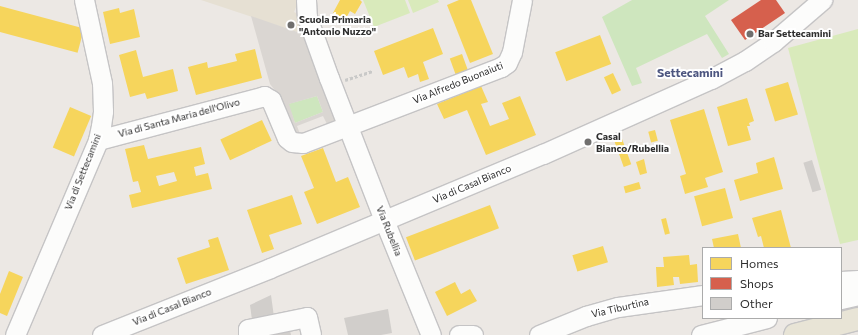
<!DOCTYPE html>
<html>
<head>
<meta charset="utf-8">
<style>
	body { margin:0 }
	#map { position:relative; width:858px; height:335px; overflow:hidden; background:#ece8e4; font-family:Commissioner,sans-serif }
	div>[style] { position:absolute }
	.education>* { inset:0; background:#e6e0d3 }
	.green>* { inset:0; background:#cee6be }
	.pitch>* { inset:0; background:#d9eabb }
	.plaza>* { inset:0; background:#dad6d2 }
	.homes>* { inset:0; background:#f6d55c; transform-origin:0 0 }
	.shops>* { inset:0; background:#d6604d }
	.building>* { inset:0; background:#d1cecb; transform-origin:0 0 }
	.path>* { height:2.5px; margin-top:-1.25px; transform-origin:0; background:repeating-linear-gradient(90deg,#c9c9c8 0 3px,transparent 0 5px) }
	.roads { filter:drop-shadow(1px 0 #c5c4c5) drop-shadow(-1px 0 #c5c4c5) drop-shadow(0 1px #c5c4c5) drop-shadow(0 -1px #c5c4c5) }
	.minor>* { height:19px; margin:-9.5px; padding:0 9.5px; transform-origin:9.5px; border-radius:9.5px; background:#fcfcfb }
	.major>* { height:22px; margin:-11px; padding:0 11px; transform-origin:11px; border-radius:11px; background:#e8e4d6 }
	.dots>* { width:11px; height:11px; translate:-50% -50%; box-sizing:border-box; border:2px solid #fff; border-radius:50% }
	span { translate:-50% -50%; white-space:nowrap; text-align:center; line-height:1.15; -webkit-text-stroke:4px #fff; paint-order:stroke }
	.poi-label { font-size:10px; color:#2e2e2e; font-weight:700 }
	.left { translate:0 -50%; text-align:left }
	.street-label { font-size:10px; color:#2e2e2e }
	.quarter-label { font-size:12px; color:#4d5680; font-weight:700 }
	.legend { position:absolute; left:702px; top:247px; width:140px; height:72px; box-sizing:border-box; background:#fff; border:1px solid #ababab; margin:0; padding:5px 7px; list-style:none; font-size:12px; color:#2e2e2e }
	.legend li { display:flex; align-items:center; gap:8px; height:20px }
	.legend b { width:20px; border:1px solid #ababab }
</style>
</head>
<body>
<div id="map">
	<div class="education">
		<div style="clip-path:polygon(201px 0,299px 0,294px 12px,300px 15px,306px 35px)"></div>
	</div>
	<div class="green">
		<div style="clip-path:polygon(632px 0,729px 0,705px 16px,729px 54px,722px 58px,707px 34px,636px 68px,642px 83px,632px 86px,602px 17px)"></div>
		<div style="clip-path:polygon(317px 96px,323px 112px,295px 123px,288px 104px)"></div>
	</div>
	<div class="pitch">
		<div style="clip-path:polygon(363px 0,405px 0,410px 13px,374px 27px)"></div>
		<div style="clip-path:polygon(408px 0,438px 0,439px 2px,413px 13px)"></div>
		<div style="clip-path:polygon(858px 29px,858px 240px,840px 244px,788px 48px)"></div>
	</div>
	<div class="plaza">
		<div style="clip-path:polygon(evenodd,251px 16px,306px 35px,339px 120px,327px 124px,323px 116px,297px 126px,300px 134px,295px 136px,277px 93px,270px 84px,251px 16px,317px 96px,323px 112px,295px 123px,289px 104px,317px 96px)"></div>
	</div>
	<div class="homes">
		<div style="clip-path:polygon(340px 0,360px 0,362px 2px,355px 14px,350px 11px,345px 20px,333px 13px)"></div>
		<div style="clip-path:polygon(459px 0,471px 0,493px 54px,470px 63px,447px 5px)"></div>
		<div style="left:0;top:6px;width:87px;height:25px;rotate:15deg"></div>
		<div style="clip-path:polygon(119px 8px,120px 13px,134px 9px,140px 37px,110px 44px,103px 12px)"></div>
		<div style="clip-path:polygon(433px 28px,443px 54px,423px 62px,429px 79px,420px 82px,418px 74px,408px 78px,404px 67px,383px 75px,374px 51px)"></div>
		<div style="left:600px;top:35px;width:31px;height:48px;rotate:69deg"></div>
		<div style="clip-path:polygon(255px 49px,262px 78px,196px 95px,188px 67px,207px 62px,208px 68px,237px 61px,235px 54px)"></div>
		<div style="clip-path:polygon(136px 50px,143px 77px,173px 69px,178px 91px,147px 99px,145px 93px,130px 97px,119px 55px)"></div>
		<div style="left:462px;top:54px;width:20px;height:13px;rotate:70deg"></div>
		<div style="left:613px;top:73px;width:19px;height:10px;rotate:65deg"></div>
		<div style="left:788px;top:82px;width:34px;height:24px;rotate:73deg"></div>
		<div style="clip-path:polygon(481px 86px,488px 102px,481px 104px,490px 126px,509px 119px,502px 103px,520px 96px,536px 135px,486px 155px,467px 110px,444px 119px,437px 104px)"></div>
		<div style="clip-path:polygon(747px 98px,754px 121px,749px 123px,750px 126px,747px 126px,751px 140px,728px 146px,717px 107px)"></div>
		<div style="left:70px;top:107px;width:23px;height:44px;rotate:23deg"></div>
		<div style="clip-path:polygon(704px 109px,723px 172px,705px 178px,708px 187px,685px 194px,680px 176px,686px 174px,670px 120px)"></div>
		<div style="left:262px;top:120px;width:23px;height:46px;rotate:65deg"></div>
		<div style="left:655px;top:130px;width:11px;height:7px;rotate:75deg"></div>
		<div style="left:621px;top:136px;width:30px;height:8px;rotate:70deg"></div>
		<div style="clip-path:polygon(evenodd,144px 145px,148px 159px,201px 147px,205px 164px,194px 167px,196px 176px,208px 173px,212px 189px,132px 208px,129px 195px,141px 192px,138px 181px,133px 182px,125px 149px,144px 145px,174px 172px,177px 181px,159px 186px,156px 176px,174px 172px)"></div>
		<div style="clip-path:polygon(323px 148px,336px 182px,348px 177px,360px 207px,317px 224px,304px 192px,314px 188px,301px 156px)"></div>
		<div style="clip-path:polygon(774px 157px,783px 189px,740px 201px,734px 180px,758px 173px,756px 163px)"></div>
		<div style="clip-path:polygon(644px 159px,647px 173px,640px 175px,636px 162px)"></div>
		<div style="left:639px;top:182px;width:7px;height:16px;rotate:74deg"></div>
		<div style="left:725px;top:188px;width:31px;height:32px;rotate:75deg"></div>
		<div style="clip-path:polygon(292px 195px,302px 224px,269px 235px,274px 249px,262px 253px,247px 210px)"></div>
		<div style="left:490px;top:205px;width:25px;height:90px;rotate:69deg"></div>
		<div style="clip-path:polygon(781px 210px,791px 248px,764px 248px,761px 236px,758px 237px,752px 218px)"></div>
		<div style="left:666px;top:218px;width:16px;height:5px;rotate:76deg"></div>
		<div style="clip-path:polygon(738px 234px,741px 248px,714px 248px,712px 239px)"></div>
		<div style="clip-path:polygon(218px 237px,229px 270px,186px 284px,177px 258px,210px 247px,208px 240px)"></div>
		<div style="left:603px;top:246px;width:17px;height:32px;rotate:73deg"></div>
		<div style="clip-path:polygon(689px 255px,690px 265px,697px 264px,698px 282px,680px 284px,679px 277px,673px 277px,674px 285px,657px 287px,656px 267px,664px 267px,663px 257px)"></div>
		<div style="clip-path:polygon(9px 271px,23px 277px,7px 316px,0 313px,0 294px)"></div>
		<div style="clip-path:polygon(455px 282px,461px 294px,470px 289px,477px 301px,447px 316px,435px 292px)"></div>
	</div>
	<div class="shops">
		<div style="clip-path:polygon(761px 0,776px 0,785px 13px,745px 40px,731px 20px)"></div>
	</div>
	<div class="building">
		<div style="left:812px;top:160px;width:31px;height:9px;rotate:73deg"></div>
		<div style="clip-path:polygon(271px 295px,274px 317px,252px 320px,250px 305px)"></div>
		<div style="clip-path:polygon(388px 309px,392px 333px,381px 335px,348px 335px,344px 318px)"></div>
		<div style="clip-path:polygon(290px 330px,291px 335px,266px 335px)"></div>
	</div>
	<div class="path">
		<div style="left:345px;top:80px;width:29px;rotate:-18deg"></div>
	</div>
	<div class="roads">
		<div class="minor">
			<div style="left:306px;top:0;width:17px;rotate:87deg"></div>
			<div style="left:307px;top:17px;width:65px;rotate:70.2deg"></div>
			<div style="left:329px;top:78px;width:152px;rotate:68.8deg"></div>
			<div style="left:384px;top:220px;width:124px;rotate:67.8deg"></div>
			<div style="left:98px;top:140px;width:172px;rotate:-14.8deg"></div>
			<div style="left:264px;top:96px;width:8px;rotate:30deg"></div>
			<div style="left:271px;top:100px;width:41px;rotate:67.2deg"></div>
			<div style="left:287px;top:138px;width:6px;rotate:39deg"></div>
			<div style="left:292px;top:142px;width:11px;rotate:5deg"></div>
			<div style="left:303px;top:143px;width:212px;rotate:-21deg"></div>
			<div style="left:501px;top:67px;width:7px;rotate:-34deg"></div>
			<div style="left:507px;top:63px;width:12px;rotate:-66deg"></div>
			<div style="left:512px;top:52px;width:53px;rotate:-79.1deg"></div>
			<div style="left:841px;top:281px;width:17px;rotate:-3deg"></div>
			<div style="left:841px;top:299px;width:17px;rotate:-13deg"></div>
			<div style="left:15px;top:335px;width:212px;rotate:-66.9deg"></div>
			<div style="left:98px;top:140px;width:14px;rotate:-78deg"></div>
			<div style="left:101px;top:126px;width:15px;rotate:-82deg"></div>
			<div style="left:103px;top:111px;width:28px;rotate:-92deg"></div>
			<div style="left:102px;top:83px;width:85px;rotate:-102.2deg"></div>
			<div style="left:102px;top:335px;width:181px;rotate:-21.7deg"></div>
			<div style="left:270px;top:268px;width:296px;rotate:-22.7deg"></div>
			<div style="left:543px;top:154px;width:184px;rotate:-24.1deg"></div>
			<div style="left:711px;top:79px;width:38px;rotate:-28deg"></div>
			<div style="left:745px;top:61px;width:34px;rotate:-34deg"></div>
			<div style="left:773px;top:42px;width:65px;rotate:-40.6deg"></div>
			<div style="left:248px;top:335px;width:6px;rotate:-90deg"></div>
			<div style="left:248px;top:329px;width:60px;rotate:-11.5deg"></div>
			<div style="left:307px;top:317px;width:18px;rotate:77deg"></div>
			<div style="left:459px;top:335px;width:14px"></div>
			<div style="left:539px;top:335px;width:51px;rotate:-22deg"></div>
			<div style="left:586px;top:316px;width:33px;rotate:-16deg"></div>
			<div style="left:618px;top:307px;width:86px;rotate:-8deg"></div>
			<div style="left:701px;top:335px;width:68px;rotate:-14.4deg"></div>
		</div>
		<div class="major">
			<div style="left:795px;top:335px;width:65px;rotate:-14.3deg"></div>
		</div>
	</div>
	<div class="dots">
		<div style="left:291px;top:25px;background:#706f6e"></div>
		<div style="left:750px;top:34px;background:#706f6e"></div>
		<div style="left:588px;top:142px;background:#706f6e"></div>
	</div>
	<div class="poi-label">
		<span class="left" style="left:299px;top:25px">Scuola Primaria<br>"Antonio Nuzzo"</span>
		<span class="left" style="left:758px;top:34px">Bar Settecamini</span>
		<span class="left" style="left:596px;top:142px">Casal<br>Bianco/Rubellia</span>
	</div>
	<div class="street-label">
		<span style="left:458px;top:83px;rotate:-22deg">Via Alfredo Buonaiuti</span>
		<span style="left:179px;top:118px;rotate:-15deg">Via di Santa Maria dell'Olivo</span>
		<span style="left:83px;top:172px;rotate:-68deg">Via di Settecamini</span>
		<span style="left:472px;top:184px;rotate:-23deg">Via di Casal Bianco</span>
		<span style="left:389px;top:231px;rotate:68deg">Via Rubellia</span>
		<span style="left:172px;top:307px;rotate:-22deg">Via di Casal Bianco</span>
		<span style="left:620px;top:308px;rotate:-13deg">Via Tiburtina</span>
	</div>
	<div class="quarter-label">
		<span style="left:690px;top:73px">Settecamini</span>
	</div>
	<ul class="legend">
	<li><b style="height:11px;background:#f6d55c"></b>Homes</li>
	<li><b style="height:11px;background:#d6604d"></b>Shops</li>
	<li><b style="height:11px;background:#d1cecb"></b>Other</li>
	</ul>
</div>
</body>
</html>
